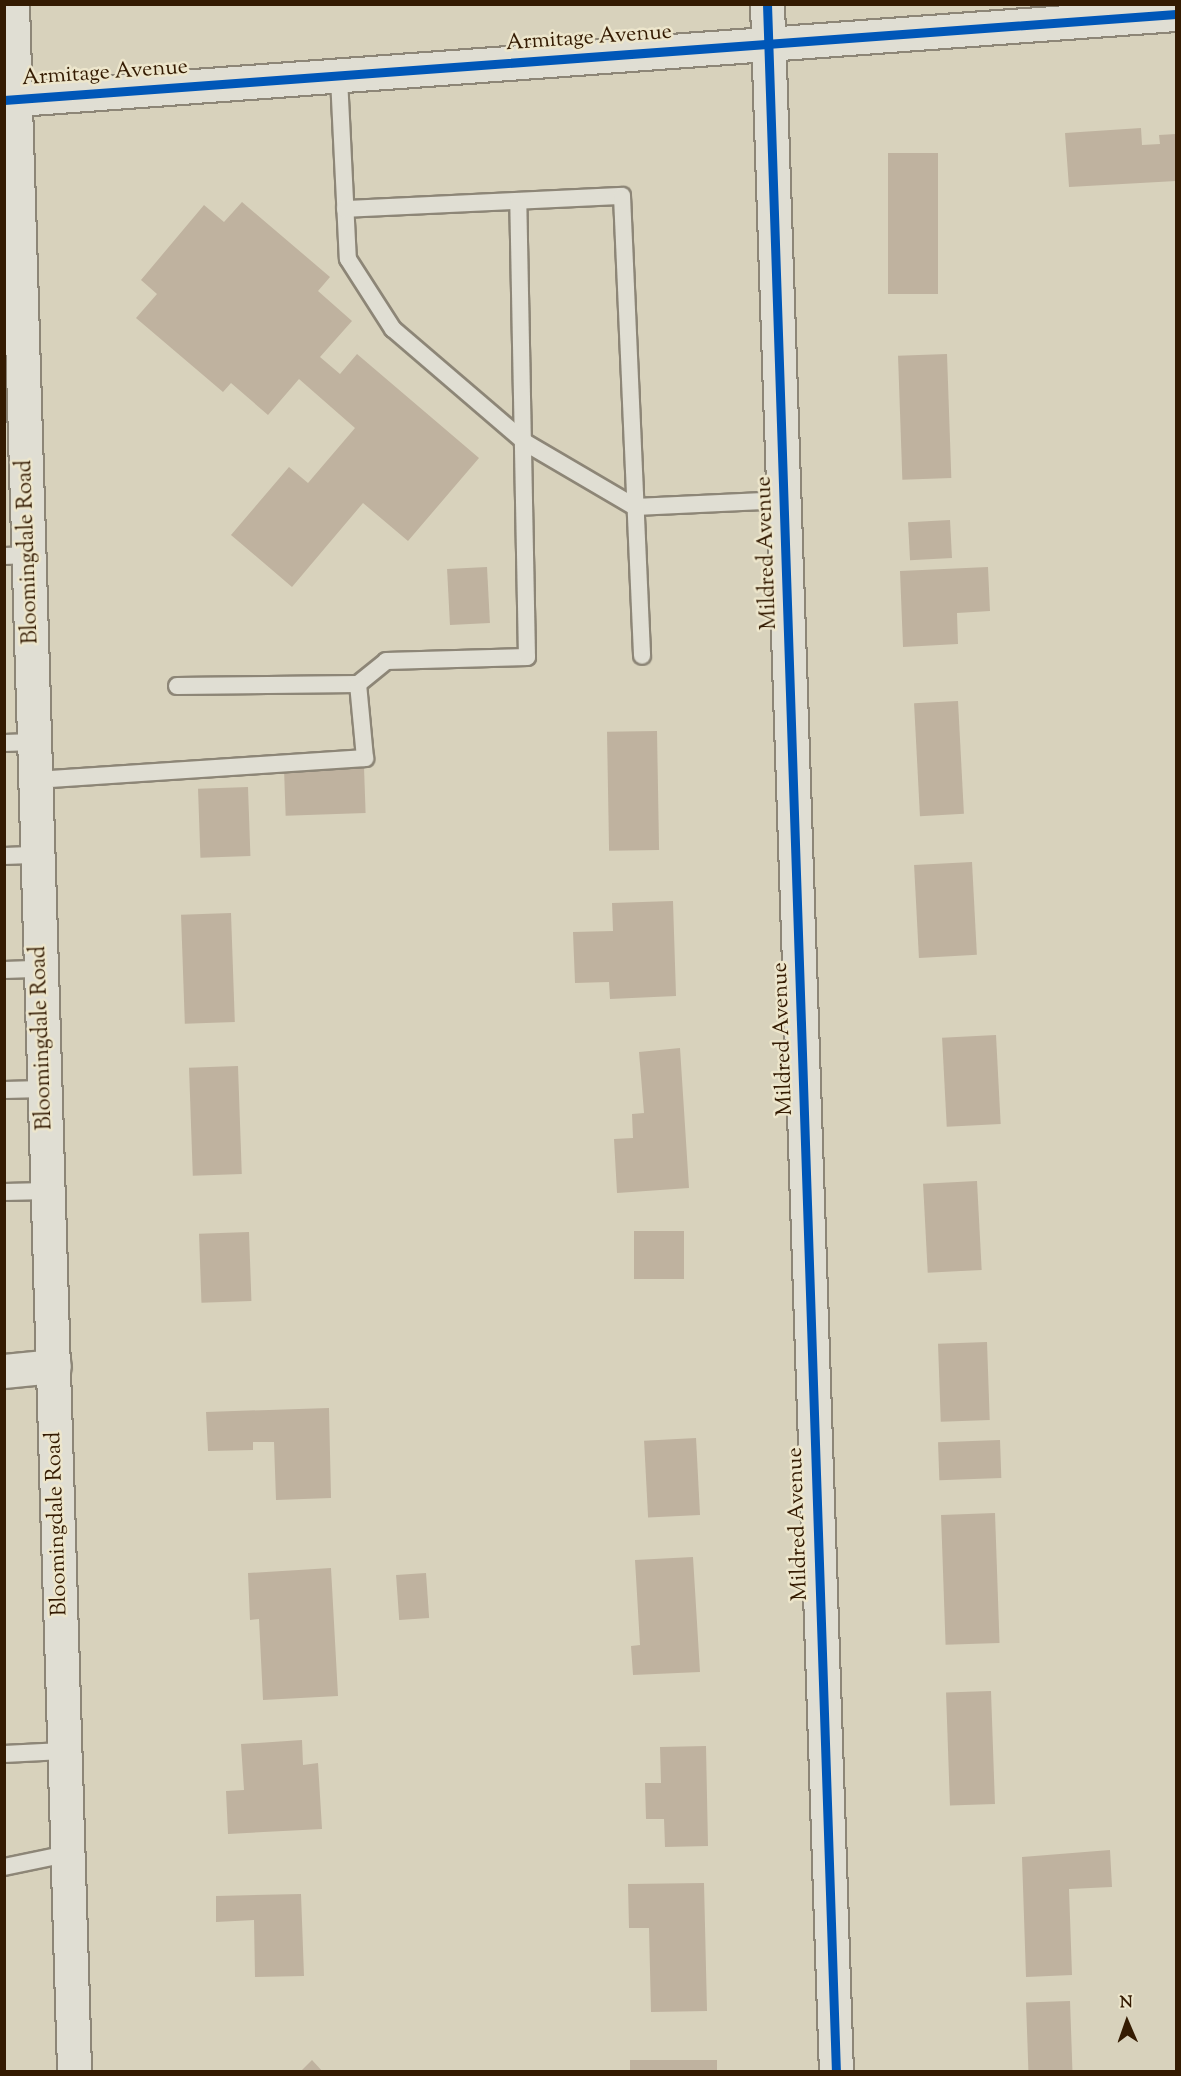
<!DOCTYPE html>
<html>
<head>
<meta charset="utf-8">
<style>
	body { margin:0 }
	#map { position:relative; width:1181px; height:2076px; overflow:hidden; background:#d8d2bc; font-family:"Sorts Mill Goudy",serif }
	div>[style] { position:absolute }
	.building>* { inset:0; background:#bfb29f; transform-origin:0 0 }
	.roads { filter:drop-shadow(2px 0 #8d8677) drop-shadow(-2px 0 #8d8677) drop-shadow(0 2px #8d8677) drop-shadow(0 -2px #8d8677) }
	.service>* { height:16px; margin:-8px; padding:0 8px; transform-origin:8px; border-radius:8px; background:#e0ded3 }
	.minor>* { height:33px; margin:-16.5px; padding:0 16.5px; transform-origin:16.5px; border-radius:16.5px; background:#e0ded3 }
	.secondary>* { height:33px; margin:-16.5px; padding:0 16.5px; transform-origin:16.5px; border-radius:16.5px; background:#e0ded3 }
	.cycleway>* { height:9px; margin:-4.5px; padding:0 4.5px; transform-origin:4.5px; border-radius:4.5px; background:#0057b8 }
	span { translate:-50% -50%; white-space:nowrap; text-align:center; line-height:1.15; -webkit-text-stroke:5px #ede6cc; paint-order:stroke }
	.street-label { font-size:22px; color:#341b02 }
	.frame { position:absolute; inset:0; border:6px solid #341b02; pointer-events:none }
	.north { position:absolute; left:1097px; top:1992px; width:60px; height:60px; -webkit-text-stroke:4px #ede6cc; paint-order:stroke; rotate:358deg; font-size:16px; font-weight:700; line-height:24px; text-align:center; color:#341b02 }
	.north::after { content:''; display:block; margin:auto; width:21px; height:27px; background:#341b02; clip-path:polygon(50% 0,100% 100%,50% 72%,0 100%) }
</style>
</head>
<body>
<div id="map">
	<div class="building">
		<div style="clip-path:polygon(1141px 128px,1142px 145px,1160px 144px,1159px 135px,1176px 134px,1176px 181px,1069px 187px,1065px 133px)"></div>
		<div style="left:888px;top:153px;width:50px;height:141px"></div>
		<div style="clip-path:polygon(242px 202px,330px 277px,318px 291px,352px 321px,320px 357px,340px 374px,357px 354px,479px 458px,408px 541px,363px 503px,292px 587px,231px 535px,289px 467px,308px 483px,355px 428px,299px 379px,268px 415px,231px 383px,223px 392px,136px 318px,157px 294px,141px 280px,204px 205px,224px 222px)"></div>
		<div style="left:947px;top:354px;width:124px;height:49px;rotate:88deg"></div>
		<div style="left:950px;top:520px;width:38px;height:42px;rotate:87deg"></div>
		<div style="left:487px;top:567px;width:56px;height:40px;rotate:87deg"></div>
		<div style="clip-path:polygon(988px 567px,990px 611px,957px 613px,958px 644px,903px 647px,900px 571px)"></div>
		<div style="left:958px;top:701px;width:113px;height:44px;rotate:87deg"></div>
		<div style="left:657px;top:731px;width:119px;height:50px;rotate:89deg"></div>
		<div style="left:364px;top:767px;width:46px;height:80px;rotate:88deg"></div>
		<div style="left:248px;top:787px;width:69px;height:50px;rotate:88deg"></div>
		<div style="left:972px;top:862px;width:93px;height:58px;rotate:87deg"></div>
		<div style="clip-path:polygon(673px 901px,676px 996px,610px 999px,609px 982px,575px 983px,573px 932px,613px 931px,612px 903px)"></div>
		<div style="left:231px;top:913px;width:109px;height:50px;rotate:88deg"></div>
		<div style="left:996px;top:1035px;width:89px;height:54px;rotate:87deg"></div>
		<div style="clip-path:polygon(680px 1048px,689px 1188px,617px 1193px,614px 1139px,633px 1138px,632px 1114px,644px 1113px,639px 1052px)"></div>
		<div style="left:238px;top:1066px;width:108px;height:49px;rotate:88deg"></div>
		<div style="left:977px;top:1181px;width:89px;height:54px;rotate:87deg"></div>
		<div style="left:634px;top:1231px;width:50px;height:48px"></div>
		<div style="left:249px;top:1232px;width:69px;height:50px;rotate:88deg"></div>
		<div style="left:987px;top:1342px;width:78px;height:49px;rotate:88deg"></div>
		<div style="clip-path:polygon(329px 1408px,331px 1498px,276px 1500px,274px 1442px,253px 1442px,253px 1450px,208px 1451px,206px 1412px)"></div>
		<div style="left:696px;top:1438px;width:77px;height:52px;rotate:87deg"></div>
		<div style="left:1000px;top:1440px;width:38px;height:62px;rotate:88deg"></div>
		<div style="left:995px;top:1513px;width:130px;height:54px;rotate:88deg"></div>
		<div style="clip-path:polygon(693px 1557px,700px 1672px,633px 1675px,631px 1646px,640px 1645px,635px 1560px)"></div>
		<div style="clip-path:polygon(331px 1568px,338px 1696px,263px 1700px,259px 1619px,250px 1620px,248px 1573px)"></div>
		<div style="left:426px;top:1573px;width:45px;height:30px;rotate:86deg"></div>
		<div style="left:991px;top:1691px;width:113px;height:45px;rotate:88deg"></div>
		<div style="clip-path:polygon(302px 1740px,303px 1765px,318px 1763px,322px 1829px,228px 1834px,226px 1791px,244px 1790px,241px 1744px)"></div>
		<div style="clip-path:polygon(706px 1746px,708px 1846px,665px 1847px,664px 1819px,646px 1819px,645px 1783px,661px 1783px,660px 1747px)"></div>
		<div style="clip-path:polygon(1110px 1850px,1112px 1887px,1069px 1889px,1072px 1975px,1026px 1977px,1022px 1857px)"></div>
		<div style="clip-path:polygon(704px 1883px,707px 2011px,651px 2012px,649px 1928px,629px 1928px,628px 1884px)"></div>
		<div style="clip-path:polygon(301px 1894px,304px 1976px,255px 1977px,254px 1920px,216px 1922px,216px 1896px)"></div>
		<div style="left:1070px;top:2001px;width:71px;height:44px;rotate:88deg"></div>
		<div style="clip-path:polygon(312px 2060px,323px 2072px,300px 2072px)"></div>
		<div style="left:717px;top:2060px;width:12px;height:87px;rotate:90deg"></div>
	</div>
	<div class="roads">
		<div class="service">
			<div style="left:339px;top:78px;width:181px;rotate:87.2deg"></div>
			<div style="left:348px;top:259px;width:83px;rotate:57.3deg"></div>
			<div style="left:393px;top:329px;width:175px;rotate:40.6deg"></div>
			<div style="left:526px;top:443px;width:126px;rotate:30.4deg"></div>
			<div style="left:635px;top:507px;width:150px;rotate:-2.7deg"></div>
			<div style="left:345px;top:209px;width:277px;rotate:-2.7deg"></div>
			<div style="left:622px;top:196px;width:460px;rotate:87.5deg"></div>
			<div style="left:4px;top:556px;width:25px;rotate:-2deg"></div>
			<div style="left:177px;top:686px;width:181px;rotate:-0.6deg"></div>
			<div style="left:358px;top:684px;width:36px;rotate:-39deg"></div>
			<div style="left:386px;top:661px;width:141px;rotate:-1.6deg"></div>
			<div style="left:527px;top:657px;width:456px;rotate:-91.1deg"></div>
			<div style="left:4px;top:743px;width:30px;rotate:-2deg"></div>
			<div style="left:36px;top:780px;width:330px;rotate:-3.8deg"></div>
			<div style="left:365px;top:758px;width:74px;rotate:-95.4deg"></div>
			<div style="left:4px;top:856px;width:34px;rotate:-2deg"></div>
			<div style="left:4px;top:970px;width:36px;rotate:-2deg"></div>
			<div style="left:4px;top:1090px;width:40px;rotate:-1.4deg"></div>
			<div style="left:4px;top:1192px;width:44px;rotate:-1.3deg"></div>
			<div style="left:4px;top:1754px;width:59px;rotate:-2.9deg"></div>
			<div style="left:4px;top:1867px;width:64px;rotate:-11.7deg"></div>
		</div>
		<div class="minor">
			<div style="left:767px;top:4px;width:2069px;rotate:88.09deg"></div>
			<div style="left:4px;top:100px;width:1175px;rotate:-4.2deg"></div>
			<div style="left:4px;top:1371px;width:50px;rotate:-5.7deg"></div>
		</div>
		<div class="secondary">
			<div style="left:12px;top:4px;width:2069px;rotate:88.28deg"></div>
		</div>
	</div>
	<div class="cycleway">
		<div style="left:767px;top:4px;width:2069px;rotate:88.09deg"></div>
		<div style="left:4px;top:100px;width:1175px;rotate:-4.2deg"></div>
	</div>
	<div class="street-label">
		<span style="left:589px;top:39px;rotate:-4deg">Armitage Avenue</span>
		<span style="left:105px;top:74px;rotate:-4deg">Armitage Avenue</span>
		<span style="left:29px;top:552px;rotate:-92deg">Bloomingdale Road</span>
		<span style="left:768px;top:553px;rotate:-92deg">Mildred Avenue</span>
		<span style="left:43px;top:1038px;rotate:-92deg">Bloomingdale Road</span>
		<span style="left:784px;top:1039px;rotate:-92deg">Mildred Avenue</span>
		<span style="left:58px;top:1524px;rotate:-92deg">Bloomingdale Road</span>
		<span style="left:799px;top:1524px;rotate:-92deg">Mildred Avenue</span>
	</div>
	<div class="frame"></div>
	<div class="north">N</div>
</div>
</body>
</html>
